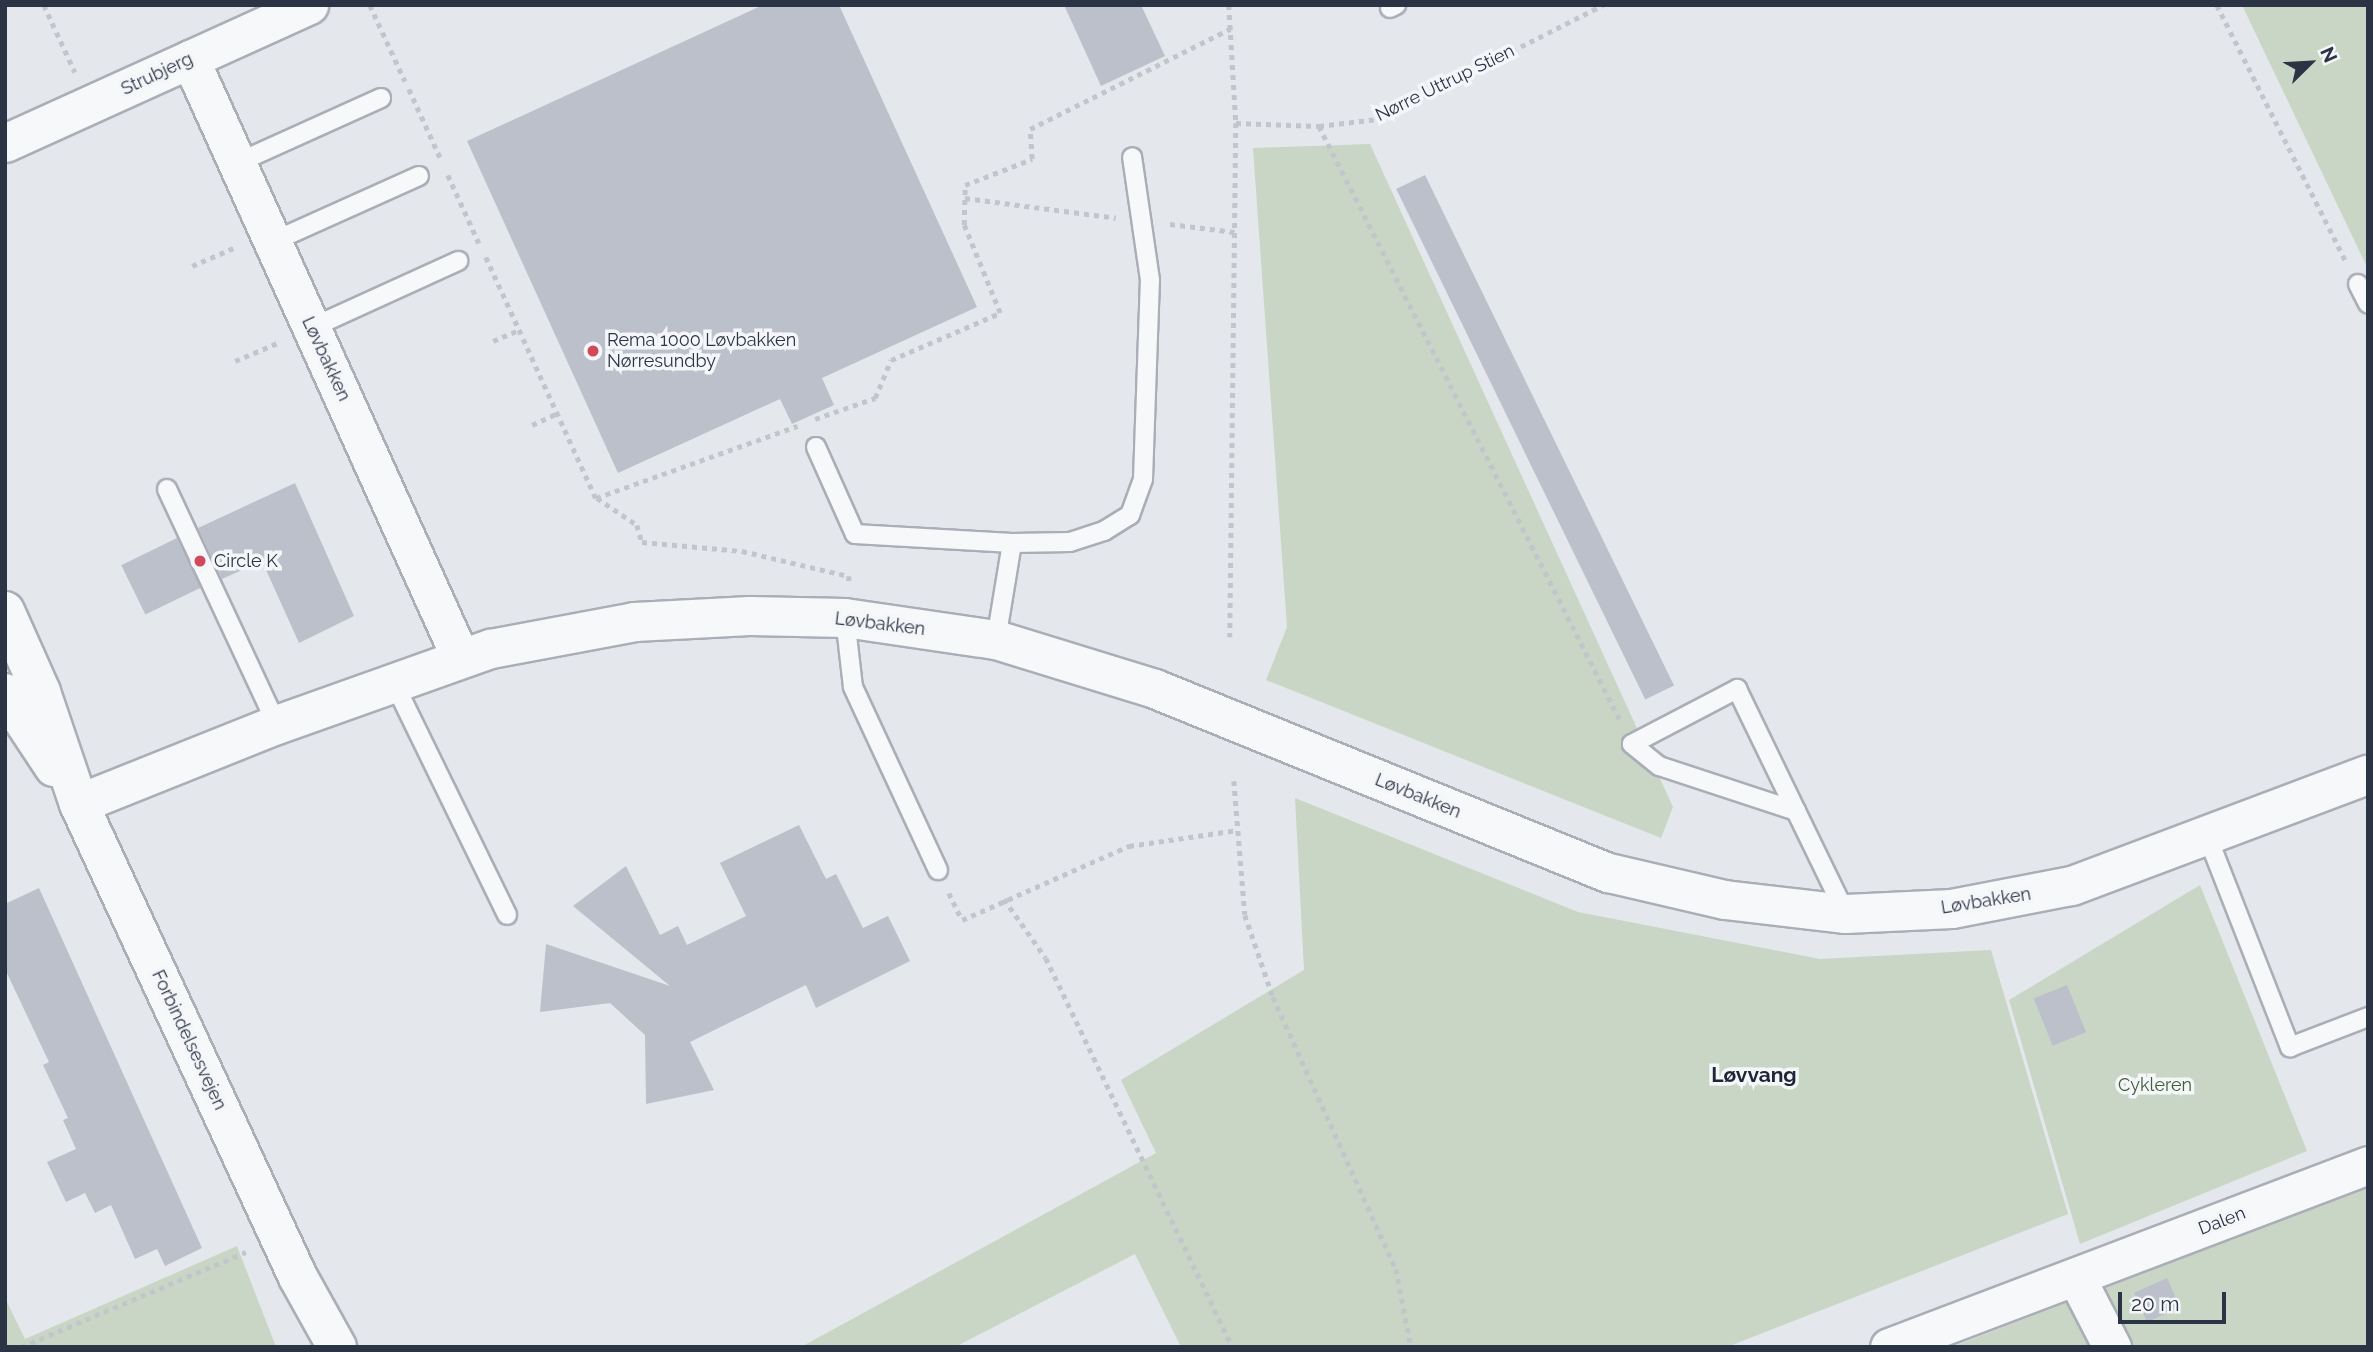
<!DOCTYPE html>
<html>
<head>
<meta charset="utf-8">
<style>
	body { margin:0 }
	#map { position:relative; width:2373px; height:1352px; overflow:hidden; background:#e4e7ec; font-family:Raleway,sans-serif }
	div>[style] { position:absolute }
	.green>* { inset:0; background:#c9d6c5 }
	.building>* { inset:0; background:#bbc0ca; transform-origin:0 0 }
	.path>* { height:4.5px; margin-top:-2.25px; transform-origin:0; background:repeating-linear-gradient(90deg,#c2c5cb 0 5px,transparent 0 10px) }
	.roads { filter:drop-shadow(2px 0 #a9aeb7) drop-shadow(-2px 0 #a9aeb7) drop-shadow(0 2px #a9aeb7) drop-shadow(0 -2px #a9aeb7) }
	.service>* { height:18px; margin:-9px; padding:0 9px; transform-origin:9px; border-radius:9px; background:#f7f8fa }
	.minor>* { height:37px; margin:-18.5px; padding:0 18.5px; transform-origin:18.5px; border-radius:18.5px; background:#f7f8fa }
	.tertiary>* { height:38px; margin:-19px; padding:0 19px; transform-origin:19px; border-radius:19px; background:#f7f8fa }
	.dots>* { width:19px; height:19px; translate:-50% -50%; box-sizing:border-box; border:4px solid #f4f6f9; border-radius:50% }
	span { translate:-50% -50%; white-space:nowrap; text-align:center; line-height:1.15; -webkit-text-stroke:7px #f4f6f9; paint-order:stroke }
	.street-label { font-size:18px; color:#2b3445 }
	.poi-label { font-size:18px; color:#2b3445 }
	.left { translate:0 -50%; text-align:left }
	.park-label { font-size:18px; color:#3f6138 }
	.quarter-label { font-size:21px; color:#1d2536; font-weight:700 }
	.frame { position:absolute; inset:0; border:7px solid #2b3445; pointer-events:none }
	.north { position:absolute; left:2275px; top:28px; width:70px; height:70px; -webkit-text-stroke:5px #f4f6f9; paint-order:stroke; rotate:66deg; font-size:19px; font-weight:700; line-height:28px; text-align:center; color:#2b3445 }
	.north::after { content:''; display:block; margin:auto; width:24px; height:32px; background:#2b3445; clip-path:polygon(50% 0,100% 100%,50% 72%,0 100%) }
	.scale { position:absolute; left:2118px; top:1292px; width:108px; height:32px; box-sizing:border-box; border:4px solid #2b3445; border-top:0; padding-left:9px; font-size:21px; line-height:24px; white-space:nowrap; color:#2b3445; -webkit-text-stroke:5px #f4f6f9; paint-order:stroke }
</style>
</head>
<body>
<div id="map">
	<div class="green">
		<div style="clip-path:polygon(2242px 5px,2368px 5px,2368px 267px,2367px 267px)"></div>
		<div style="clip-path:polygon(1370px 144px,1673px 807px,1661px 838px,1266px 680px,1287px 627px,1253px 148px)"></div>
		<div style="clip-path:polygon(1295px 798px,1578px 912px,1820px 959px,1991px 950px,2068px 1214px,1727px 1347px,1181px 1347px,1135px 1254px,955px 1347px,801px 1347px,1156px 1153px,1121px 1080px,1304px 970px)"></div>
		<div style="clip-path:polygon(2200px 885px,2307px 1151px,2080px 1244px,2009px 1000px)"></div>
		<div style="clip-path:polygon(2368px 1186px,2368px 1347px,1952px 1347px)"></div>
		<div style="clip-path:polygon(237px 1246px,276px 1347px,5px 1347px,5px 1298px,25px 1339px)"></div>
	</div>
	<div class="building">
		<div style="clip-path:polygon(763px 5px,839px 5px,977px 307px,822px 378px,834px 405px,792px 424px,780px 399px,618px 473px,467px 141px)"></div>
		<div style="clip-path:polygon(1064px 5px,1141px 5px,1165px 56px,1101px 86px)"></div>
		<div style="left:1425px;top:175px;width:568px;height:32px;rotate:64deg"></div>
		<div style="clip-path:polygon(295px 483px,354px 616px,299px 643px,262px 561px,222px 579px,198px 528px)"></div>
		<div style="left:177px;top:538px;width:55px;height:62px;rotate:64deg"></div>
		<div style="clip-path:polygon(799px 825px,826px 879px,836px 874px,863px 928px,888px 916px,910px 961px,816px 1008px,806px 985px,690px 1042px,714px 1090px,646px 1104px,645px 1035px,610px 1003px,540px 1012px,546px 944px,670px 986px,573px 906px,626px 866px,660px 935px,678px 926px,687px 945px,746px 916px,720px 863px)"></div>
		<div style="clip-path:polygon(39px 888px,202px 1248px,165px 1266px,157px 1249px,135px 1259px,111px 1205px,95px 1213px,85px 1193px,66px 1202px,47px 1162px,76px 1149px,63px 1120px,68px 1118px,43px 1065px,49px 1062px,5px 969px,5px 904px)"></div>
		<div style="left:2067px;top:985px;width:51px;height:36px;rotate:68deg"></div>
		<div style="left:2167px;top:1278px;width:32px;height:36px;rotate:66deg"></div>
	</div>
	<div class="path">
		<div style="left:44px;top:5px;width:74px;rotate:65.2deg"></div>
		<div style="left:370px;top:5px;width:84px;rotate:65.3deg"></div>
		<div style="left:1229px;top:5px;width:118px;rotate:86.6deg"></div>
		<div style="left:1236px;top:123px;width:514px;rotate:90.67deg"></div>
		<div style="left:2217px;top:5px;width:287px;rotate:63.3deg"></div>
		<div style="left:409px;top:89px;width:75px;rotate:65.5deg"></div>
		<div style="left:1236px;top:123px;width:83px;rotate:2.1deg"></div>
		<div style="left:1319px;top:126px;width:59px;rotate:-6.8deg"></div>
		<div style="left:1378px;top:119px;width:252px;rotate:-26.9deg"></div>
		<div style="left:1319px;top:126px;width:668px;rotate:63.13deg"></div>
		<div style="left:448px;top:175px;width:75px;rotate:65.5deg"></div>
		<div style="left:965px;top:198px;width:152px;rotate:7.5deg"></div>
		<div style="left:1170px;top:224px;width:65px;rotate:7deg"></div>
		<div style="left:486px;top:257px;width:265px;rotate:65.5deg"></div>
		<div style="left:596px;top:498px;width:214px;rotate:-19.7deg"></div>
		<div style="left:192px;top:266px;width:48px;rotate:-23.4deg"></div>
		<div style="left:493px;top:341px;width:28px;rotate:-23deg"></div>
		<div style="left:235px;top:361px;width:49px;rotate:-22.9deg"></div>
		<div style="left:815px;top:419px;width:64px;rotate:-19.3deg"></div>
		<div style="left:875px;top:398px;width:41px;rotate:-67.2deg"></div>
		<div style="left:891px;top:360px;width:119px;rotate:-23.3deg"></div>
		<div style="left:1000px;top:313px;width:95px;rotate:-112.2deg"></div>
		<div style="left:964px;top:225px;width:40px;rotate:-88.6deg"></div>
		<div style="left:965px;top:185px;width:72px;rotate:-21.2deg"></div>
		<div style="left:1032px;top:159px;width:30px;rotate:-94deg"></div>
		<div style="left:1030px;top:129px;width:224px;rotate:-26.6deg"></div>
		<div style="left:532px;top:425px;width:29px;rotate:-25deg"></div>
		<div style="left:597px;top:498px;width:48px;rotate:34deg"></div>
		<div style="left:637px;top:525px;width:18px;rotate:74deg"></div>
		<div style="left:642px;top:542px;width:100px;rotate:5.1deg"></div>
		<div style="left:742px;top:551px;width:110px;rotate:13.2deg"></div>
		<div style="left:849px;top:576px;width:5px;rotate:90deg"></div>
		<div style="left:1234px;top:781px;width:134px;rotate:85.3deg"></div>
		<div style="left:1245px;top:915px;width:87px;rotate:71.1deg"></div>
		<div style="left:1273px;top:997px;width:299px;rotate:65.7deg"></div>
		<div style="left:1396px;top:1269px;width:79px;rotate:79.1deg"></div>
		<div style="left:949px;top:893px;width:30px;rotate:64deg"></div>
		<div style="left:962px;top:920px;width:183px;rotate:-23.9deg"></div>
		<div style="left:1129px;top:846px;width:110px;rotate:-8.4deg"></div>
		<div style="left:1004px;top:899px;width:72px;rotate:54.6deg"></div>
		<div style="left:1046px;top:958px;width:431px;rotate:64.4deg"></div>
		<div style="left:21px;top:1347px;width:244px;rotate:-22.9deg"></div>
	</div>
	<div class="roads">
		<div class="service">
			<div style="left:1390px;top:8px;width:7px;rotate:-27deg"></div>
			<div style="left:237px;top:163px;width:158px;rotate:-24.3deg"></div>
			<div style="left:272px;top:242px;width:161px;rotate:-24.2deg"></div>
			<div style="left:2358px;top:284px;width:22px;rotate:63deg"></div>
			<div style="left:311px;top:328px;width:162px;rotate:-24.5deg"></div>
			<div style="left:816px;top:447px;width:95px;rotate:65.9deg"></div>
			<div style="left:855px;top:534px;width:157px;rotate:3.3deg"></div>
			<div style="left:1012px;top:543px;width:98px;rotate:99.4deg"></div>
			<div style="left:167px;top:489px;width:260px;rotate:65deg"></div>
			<div style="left:1012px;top:543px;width:58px;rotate:-1deg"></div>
			<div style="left:1070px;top:542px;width:36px;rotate:-18deg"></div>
			<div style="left:1104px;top:531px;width:31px;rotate:-32deg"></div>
			<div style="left:1130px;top:515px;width:38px;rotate:-70deg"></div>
			<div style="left:1143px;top:479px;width:199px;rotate:-88deg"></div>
			<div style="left:1150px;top:280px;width:124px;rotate:-98.3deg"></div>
			<div style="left:845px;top:618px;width:69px;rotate:83.4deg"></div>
			<div style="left:853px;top:687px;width:202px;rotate:65.1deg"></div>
			<div style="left:394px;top:683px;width:258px;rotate:64deg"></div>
			<div style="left:1796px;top:811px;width:144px;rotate:-161.8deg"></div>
			<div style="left:1659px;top:766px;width:35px;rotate:-141deg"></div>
			<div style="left:1632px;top:744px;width:119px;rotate:-27.6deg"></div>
			<div style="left:1737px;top:689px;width:136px;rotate:64.2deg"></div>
			<div style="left:1796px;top:811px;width:114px;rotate:64.1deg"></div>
			<div style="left:2208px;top:838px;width:225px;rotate:68.6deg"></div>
			<div style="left:2290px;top:1047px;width:84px;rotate:-21deg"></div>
		</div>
		<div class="minor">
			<div style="left:190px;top:59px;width:658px;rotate:65.69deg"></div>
			<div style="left:5px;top:143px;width:334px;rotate:-24.4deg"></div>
			<div style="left:2076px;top:1277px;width:79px;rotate:62.8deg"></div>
			<div style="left:1889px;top:1347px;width:512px;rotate:-20.8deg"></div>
		</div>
		<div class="tertiary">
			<div style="left:5px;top:611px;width:89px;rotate:66deg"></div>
			<div style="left:41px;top:692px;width:118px;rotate:71.3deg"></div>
			<div style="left:79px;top:804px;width:521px;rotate:65.16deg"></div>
			<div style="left:298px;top:1277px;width:80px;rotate:60.9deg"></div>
			<div style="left:5px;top:693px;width:89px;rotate:56.5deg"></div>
			<div style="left:79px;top:804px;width:213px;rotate:-21.8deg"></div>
			<div style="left:277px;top:725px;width:227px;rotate:-19.6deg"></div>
			<div style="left:491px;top:649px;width:147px;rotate:-10.6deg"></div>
			<div style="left:635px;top:622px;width:115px;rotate:-3deg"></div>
			<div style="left:750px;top:616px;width:95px;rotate:1.2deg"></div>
			<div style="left:845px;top:618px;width:153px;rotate:8.3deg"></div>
			<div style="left:996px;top:640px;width:166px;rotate:17.1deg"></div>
			<div style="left:1155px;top:689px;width:490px;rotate:22.1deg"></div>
			<div style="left:1609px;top:873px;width:119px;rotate:13.1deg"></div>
			<div style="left:1725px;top:900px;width:122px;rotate:6.6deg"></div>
			<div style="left:1846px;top:914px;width:106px;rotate:-2.7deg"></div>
			<div style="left:1952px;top:909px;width:122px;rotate:-10.9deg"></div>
			<div style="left:2072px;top:886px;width:316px;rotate:-20.6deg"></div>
		</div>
	</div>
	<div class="dots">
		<div style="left:593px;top:351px;background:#d1495b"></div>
		<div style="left:200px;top:561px;background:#d1495b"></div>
	</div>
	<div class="street-label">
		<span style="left:157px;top:74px;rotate:-25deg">Strubjerg</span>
		<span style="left:1445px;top:83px;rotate:-26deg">Nørre Uttrup Stien</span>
		<span style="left:326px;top:359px;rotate:65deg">Løvbakken</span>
		<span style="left:880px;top:624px;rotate:7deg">Løvbakken</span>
		<span style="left:1418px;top:796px;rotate:22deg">Løvbakken</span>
		<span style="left:1986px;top:901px;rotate:-9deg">Løvbakken</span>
		<span style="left:189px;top:1040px;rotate:65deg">Forbindelsesvejen</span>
		<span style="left:2222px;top:1221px;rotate:-21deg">Dalen</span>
	</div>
	<div class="poi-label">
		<span class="left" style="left:607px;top:351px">Rema 1000 Løvbakken<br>Nørresundby</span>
		<span class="left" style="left:214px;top:561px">Circle K</span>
	</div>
	<div class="park-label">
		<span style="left:2155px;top:1085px">Cykleren</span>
	</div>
	<div class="quarter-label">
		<span style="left:1754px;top:1075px">Løvvang</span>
	</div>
	<div class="frame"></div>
	<div class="north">N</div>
	<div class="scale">20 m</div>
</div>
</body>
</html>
